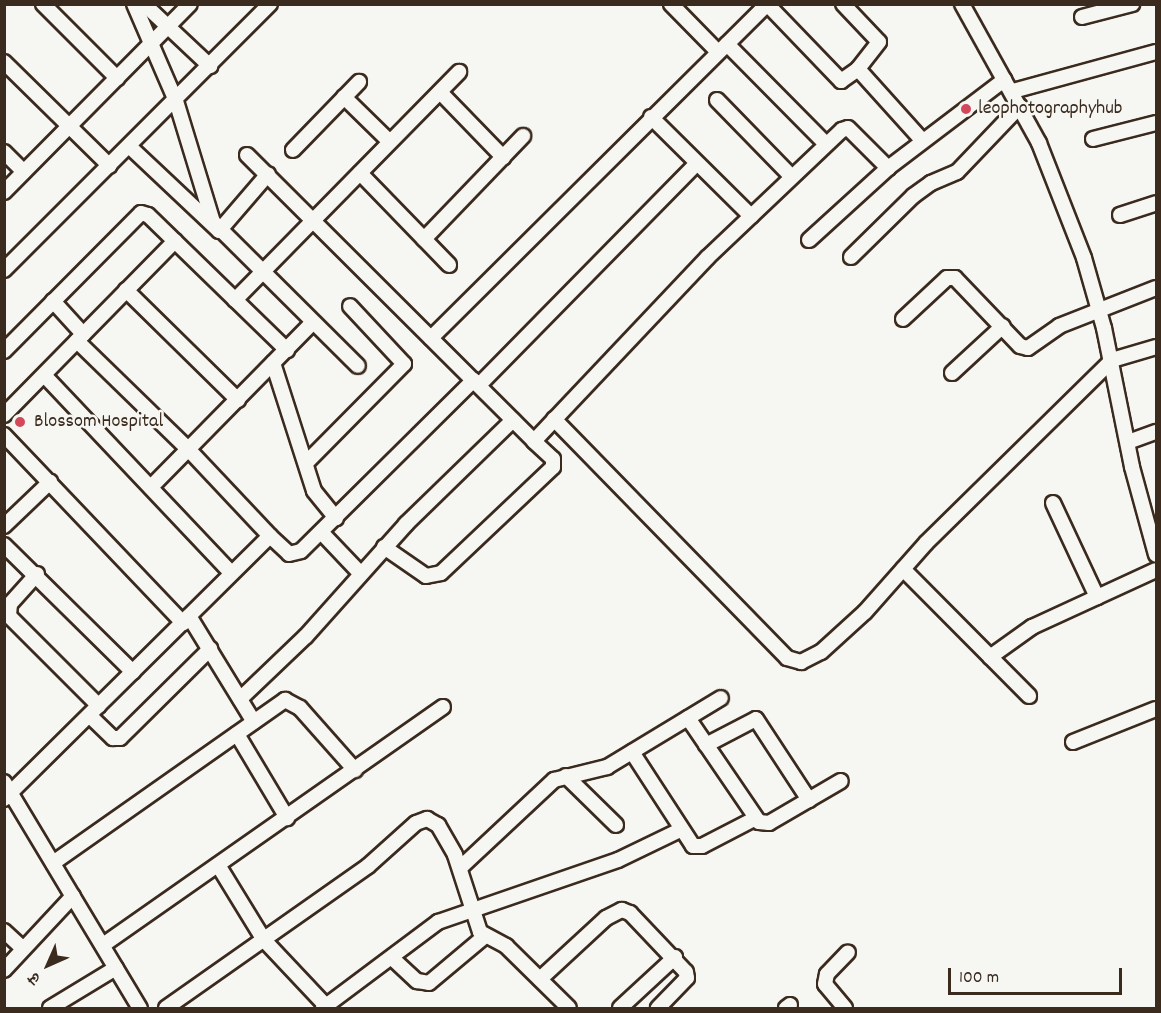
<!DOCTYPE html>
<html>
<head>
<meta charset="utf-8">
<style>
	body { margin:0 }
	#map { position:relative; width:1161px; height:1013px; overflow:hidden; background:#f6f6f2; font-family:Dekko,"Playpen Sans Deva",sans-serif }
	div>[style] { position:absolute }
	.roads { filter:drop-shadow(2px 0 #3b2a1e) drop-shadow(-2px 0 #3b2a1e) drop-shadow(0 2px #3b2a1e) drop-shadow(0 -2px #3b2a1e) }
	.minor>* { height:14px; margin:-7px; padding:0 7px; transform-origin:7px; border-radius:7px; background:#f6f6f2 }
	.dots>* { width:16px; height:16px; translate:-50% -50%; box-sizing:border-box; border:3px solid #f6f6f2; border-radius:50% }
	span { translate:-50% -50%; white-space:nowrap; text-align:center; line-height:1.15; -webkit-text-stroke:5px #f6f6f2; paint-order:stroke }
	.poi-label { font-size:20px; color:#3b2a1e }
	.left { translate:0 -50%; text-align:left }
	.frame { position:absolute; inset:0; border:6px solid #3b2a1e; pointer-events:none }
	.north { position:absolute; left:18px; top:935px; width:60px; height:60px; -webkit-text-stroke:4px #f6f6f2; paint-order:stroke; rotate:225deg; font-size:16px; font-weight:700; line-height:24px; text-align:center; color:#3b2a1e }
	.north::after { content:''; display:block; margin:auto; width:21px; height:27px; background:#3b2a1e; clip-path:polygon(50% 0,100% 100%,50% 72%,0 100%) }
	.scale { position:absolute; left:948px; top:968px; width:174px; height:27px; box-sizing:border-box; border:3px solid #3b2a1e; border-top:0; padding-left:8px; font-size:18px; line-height:21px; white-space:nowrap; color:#3b2a1e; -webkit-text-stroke:4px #f6f6f2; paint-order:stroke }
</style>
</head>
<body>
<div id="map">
	<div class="roads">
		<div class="minor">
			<div style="left:43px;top:4px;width:105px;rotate:45deg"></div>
			<div style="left:134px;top:4px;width:106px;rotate:66.6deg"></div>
			<div style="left:176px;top:101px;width:127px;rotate:73deg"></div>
			<div style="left:213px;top:222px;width:204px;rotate:44.8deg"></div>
			<div style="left:144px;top:4px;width:91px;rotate:43.2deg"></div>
			<div style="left:671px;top:4px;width:67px;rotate:45.6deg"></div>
			<div style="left:843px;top:4px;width:52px;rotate:46.5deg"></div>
			<div style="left:879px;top:42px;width:34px;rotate:128deg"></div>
			<div style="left:962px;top:4px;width:159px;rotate:61deg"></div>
			<div style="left:1039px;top:143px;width:123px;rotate:68.6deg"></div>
			<div style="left:1084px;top:258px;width:73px;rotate:74.1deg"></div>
			<div style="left:1104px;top:328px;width:142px;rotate:78.6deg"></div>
			<div style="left:1132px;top:467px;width:91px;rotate:74.7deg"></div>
			<div style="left:1082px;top:17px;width:52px;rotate:-14.6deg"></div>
			<div style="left:727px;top:44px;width:141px;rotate:45.3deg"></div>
			<div style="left:4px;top:62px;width:148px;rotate:44.5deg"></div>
			<div style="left:1013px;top:91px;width:148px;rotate:-15.3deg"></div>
			<div style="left:440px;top:92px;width:91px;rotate:45.9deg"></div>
			<div style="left:344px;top:97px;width:64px;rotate:44.4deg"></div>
			<div style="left:717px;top:100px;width:107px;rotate:45.8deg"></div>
			<div style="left:651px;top:117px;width:141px;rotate:44.7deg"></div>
			<div style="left:1093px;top:139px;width:65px;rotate:-14.3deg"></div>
			<div style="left:130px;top:147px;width:122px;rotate:43.3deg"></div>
			<div style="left:219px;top:231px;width:75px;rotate:-49.3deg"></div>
			<div style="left:293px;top:150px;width:95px;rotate:-45.9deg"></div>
			<div style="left:4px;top:152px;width:28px;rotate:45deg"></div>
			<div style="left:247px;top:155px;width:405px;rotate:44.9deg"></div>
			<div style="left:534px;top:441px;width:252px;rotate:-46.6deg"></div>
			<div style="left:707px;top:258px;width:186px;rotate:-43.5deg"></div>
			<div style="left:842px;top:130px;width:6px;rotate:-18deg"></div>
			<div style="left:848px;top:128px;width:57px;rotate:45deg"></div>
			<div style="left:360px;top:173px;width:128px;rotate:45.9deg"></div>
			<div style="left:4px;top:192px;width:264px;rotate:-45.3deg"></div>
			<div style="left:1120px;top:215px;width:38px;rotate:-18deg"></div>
			<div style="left:424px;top:239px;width:143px;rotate:-46.1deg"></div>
			<div style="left:809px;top:240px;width:107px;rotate:-42.3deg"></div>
			<div style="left:888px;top:168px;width:146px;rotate:-37.2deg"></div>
			<div style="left:851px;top:257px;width:87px;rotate:-44.5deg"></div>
			<div style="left:913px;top:196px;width:22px;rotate:-36deg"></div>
			<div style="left:931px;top:183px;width:28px;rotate:-23deg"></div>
			<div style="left:957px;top:172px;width:91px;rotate:-46.3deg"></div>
			<div style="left:4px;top:270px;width:376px;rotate:-45deg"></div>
			<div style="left:126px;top:290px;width:157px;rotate:44.5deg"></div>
			<div style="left:235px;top:300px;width:320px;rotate:-45.5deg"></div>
			<div style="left:53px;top:301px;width:45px;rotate:47.7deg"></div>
			<div style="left:903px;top:319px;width:60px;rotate:-43deg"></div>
			<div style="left:947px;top:278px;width:8px"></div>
			<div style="left:955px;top:278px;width:94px;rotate:46.3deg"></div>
			<div style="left:1020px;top:346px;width:8px;rotate:14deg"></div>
			<div style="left:1028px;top:348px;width:38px;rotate:-35deg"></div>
			<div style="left:1059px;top:326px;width:104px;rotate:-21.4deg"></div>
			<div style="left:431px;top:338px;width:474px;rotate:-44.8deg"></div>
			<div style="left:767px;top:4px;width:107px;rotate:46.1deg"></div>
			<div style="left:841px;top:81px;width:21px;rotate:-35deg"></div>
			<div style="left:858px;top:69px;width:96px;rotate:48deg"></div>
			<div style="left:4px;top:351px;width:194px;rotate:-45.2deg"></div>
			<div style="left:141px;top:213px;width:7px;rotate:16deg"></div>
			<div style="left:148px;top:215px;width:194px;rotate:44.2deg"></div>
			<div style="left:273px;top:363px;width:134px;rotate:72.2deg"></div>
			<div style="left:314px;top:491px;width:35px;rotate:51deg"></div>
			<div style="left:952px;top:373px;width:69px;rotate:-42.7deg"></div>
			<div style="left:44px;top:375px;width:272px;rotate:46.6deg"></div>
			<div style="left:479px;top:385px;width:310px;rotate:-45.5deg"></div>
			<div style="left:4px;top:415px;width:244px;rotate:-45.5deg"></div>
			<div style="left:554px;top:419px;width:334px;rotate:45.7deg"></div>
			<div style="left:787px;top:658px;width:15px;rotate:16deg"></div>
			<div style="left:801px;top:662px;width:22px;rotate:-27deg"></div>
			<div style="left:821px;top:652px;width:59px;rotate:-42.3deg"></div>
			<div style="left:865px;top:612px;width:92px;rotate:-48.5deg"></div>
			<div style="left:926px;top:543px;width:261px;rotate:-44.5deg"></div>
			<div style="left:1112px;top:360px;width:46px;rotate:-16.5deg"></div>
			<div style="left:4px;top:435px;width:260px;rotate:46.4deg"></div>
			<div style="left:1128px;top:442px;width:30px;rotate:-20deg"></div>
			<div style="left:307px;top:462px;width:138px;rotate:-45.3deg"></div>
			<div style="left:404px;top:364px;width:79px;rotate:-133deg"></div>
			<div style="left:151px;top:487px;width:231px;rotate:-45.5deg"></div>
			<div style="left:1053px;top:503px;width:104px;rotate:64.9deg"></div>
			<div style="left:4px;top:526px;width:64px;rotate:-43.7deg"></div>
			<div style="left:322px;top:533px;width:54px;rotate:46.5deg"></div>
			<div style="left:270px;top:536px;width:26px;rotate:43deg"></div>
			<div style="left:289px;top:554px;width:12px;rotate:-14deg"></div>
			<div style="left:301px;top:551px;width:243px;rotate:-44.7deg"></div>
			<div style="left:4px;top:545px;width:181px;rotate:44.6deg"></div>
			<div style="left:384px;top:547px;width:51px;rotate:34.6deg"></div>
			<div style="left:426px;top:576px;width:15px;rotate:-11deg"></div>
			<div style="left:441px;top:573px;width:154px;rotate:-43.4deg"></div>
			<div style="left:553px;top:467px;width:8px;rotate:-90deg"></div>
			<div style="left:553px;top:459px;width:26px;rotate:-137deg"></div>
			<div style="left:903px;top:569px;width:179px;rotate:45.2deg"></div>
			<div style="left:37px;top:574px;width:40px;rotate:132deg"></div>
			<div style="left:10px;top:604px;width:12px;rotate:95deg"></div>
			<div style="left:9px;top:616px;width:127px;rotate:45deg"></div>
			<div style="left:189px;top:616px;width:124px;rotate:58.5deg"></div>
			<div style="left:990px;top:657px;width:52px;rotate:-35.5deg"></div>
			<div style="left:1032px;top:627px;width:136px;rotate:-24.7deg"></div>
			<div style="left:240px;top:699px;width:91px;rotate:-43.7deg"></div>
			<div style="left:306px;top:636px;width:150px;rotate:-48.2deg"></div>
			<div style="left:406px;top:524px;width:149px;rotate:-44.2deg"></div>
			<div style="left:90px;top:716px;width:32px;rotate:44deg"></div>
			<div style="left:113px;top:738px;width:7px"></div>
			<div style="left:120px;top:738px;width:127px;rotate:-44.7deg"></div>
			<div style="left:688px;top:718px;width:126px;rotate:55.7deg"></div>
			<div style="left:759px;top:822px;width:10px;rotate:6deg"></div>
			<div style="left:769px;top:823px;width:83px;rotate:-30.3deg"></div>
			<div style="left:237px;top:734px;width:98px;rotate:59.2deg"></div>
			<div style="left:1073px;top:742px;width:89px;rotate:-21.7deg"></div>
			<div style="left:706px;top:745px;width:56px;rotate:-27.5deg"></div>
			<div style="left:756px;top:719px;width:97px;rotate:56.8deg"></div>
			<div style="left:632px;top:752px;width:112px;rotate:57deg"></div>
			<div style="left:693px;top:846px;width:9px"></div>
			<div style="left:702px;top:846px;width:59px;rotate:-27.4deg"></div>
			<div style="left:566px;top:776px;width:70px;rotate:44.4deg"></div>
			<div style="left:4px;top:782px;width:264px;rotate:59deg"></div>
			<div style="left:4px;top:799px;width:374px;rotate:-44.7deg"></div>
			<div style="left:270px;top:536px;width:120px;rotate:-133.3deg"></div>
			<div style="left:188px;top:449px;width:155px;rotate:-135.8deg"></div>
			<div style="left:53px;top:863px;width:284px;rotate:-35.1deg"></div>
			<div style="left:285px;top:700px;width:17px;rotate:28deg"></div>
			<div style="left:300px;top:708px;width:83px;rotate:48.4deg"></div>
			<div style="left:218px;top:865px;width:88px;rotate:58.5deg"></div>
			<div style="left:264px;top:940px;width:93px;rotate:46.7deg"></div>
			<div style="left:460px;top:868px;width:129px;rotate:-43.1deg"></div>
			<div style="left:554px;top:780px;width:55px;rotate:-13.8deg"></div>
			<div style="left:607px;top:767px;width:133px;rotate:-31.2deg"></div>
			<div style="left:4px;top:931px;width:26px;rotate:43deg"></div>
			<div style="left:103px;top:945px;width:415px;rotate:-35deg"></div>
			<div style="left:392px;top:958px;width:34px;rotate:43deg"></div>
			<div style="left:417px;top:981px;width:12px;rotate:9deg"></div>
			<div style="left:429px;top:983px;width:73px;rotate:-40deg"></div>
			<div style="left:4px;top:970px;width:101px;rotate:-47deg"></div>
			<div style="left:540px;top:979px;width:90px;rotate:-42.7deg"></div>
			<div style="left:606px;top:918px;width:18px;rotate:-27deg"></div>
			<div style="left:622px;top:910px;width:9px;rotate:21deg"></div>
			<div style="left:630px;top:913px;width:81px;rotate:46.5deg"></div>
			<div style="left:686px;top:972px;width:6px;rotate:81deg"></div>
			<div style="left:687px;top:978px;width:42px;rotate:134deg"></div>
			<div style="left:50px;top:1008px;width:77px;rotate:-31.2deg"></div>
			<div style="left:166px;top:1008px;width:247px;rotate:-35.1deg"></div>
			<div style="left:368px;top:866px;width:64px;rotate:-41.9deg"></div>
			<div style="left:416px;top:823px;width:12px;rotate:-20deg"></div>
			<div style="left:427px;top:819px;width:13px;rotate:29deg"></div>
			<div style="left:438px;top:825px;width:34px;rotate:60deg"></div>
			<div style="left:455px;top:855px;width:81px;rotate:72deg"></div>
			<div style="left:480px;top:932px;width:30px;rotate:28deg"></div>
			<div style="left:506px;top:946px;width:88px;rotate:44.5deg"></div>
			<div style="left:323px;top:1008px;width:144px;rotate:-36.8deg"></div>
			<div style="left:438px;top:922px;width:190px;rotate:-19deg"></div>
			<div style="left:618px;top:860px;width:69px;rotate:-25.8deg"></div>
			<div style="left:620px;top:1008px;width:75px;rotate:-42.8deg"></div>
			<div style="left:786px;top:1008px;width:5px;rotate:-37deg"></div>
			<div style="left:845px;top:1008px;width:31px;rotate:-130deg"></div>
			<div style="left:825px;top:984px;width:10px;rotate:-79deg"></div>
			<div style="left:827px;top:974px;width:30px;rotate:-46deg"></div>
		</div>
	</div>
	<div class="dots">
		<div style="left:966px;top:109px;background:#d1495b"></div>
		<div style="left:20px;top:422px;background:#d1495b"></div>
	</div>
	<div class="poi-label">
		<span class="left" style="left:978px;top:109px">leophotographyhub</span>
		<span class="left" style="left:34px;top:422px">Blossom Hospital</span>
	</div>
	<div class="frame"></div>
	<div class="north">उ</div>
	<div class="scale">100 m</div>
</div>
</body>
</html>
